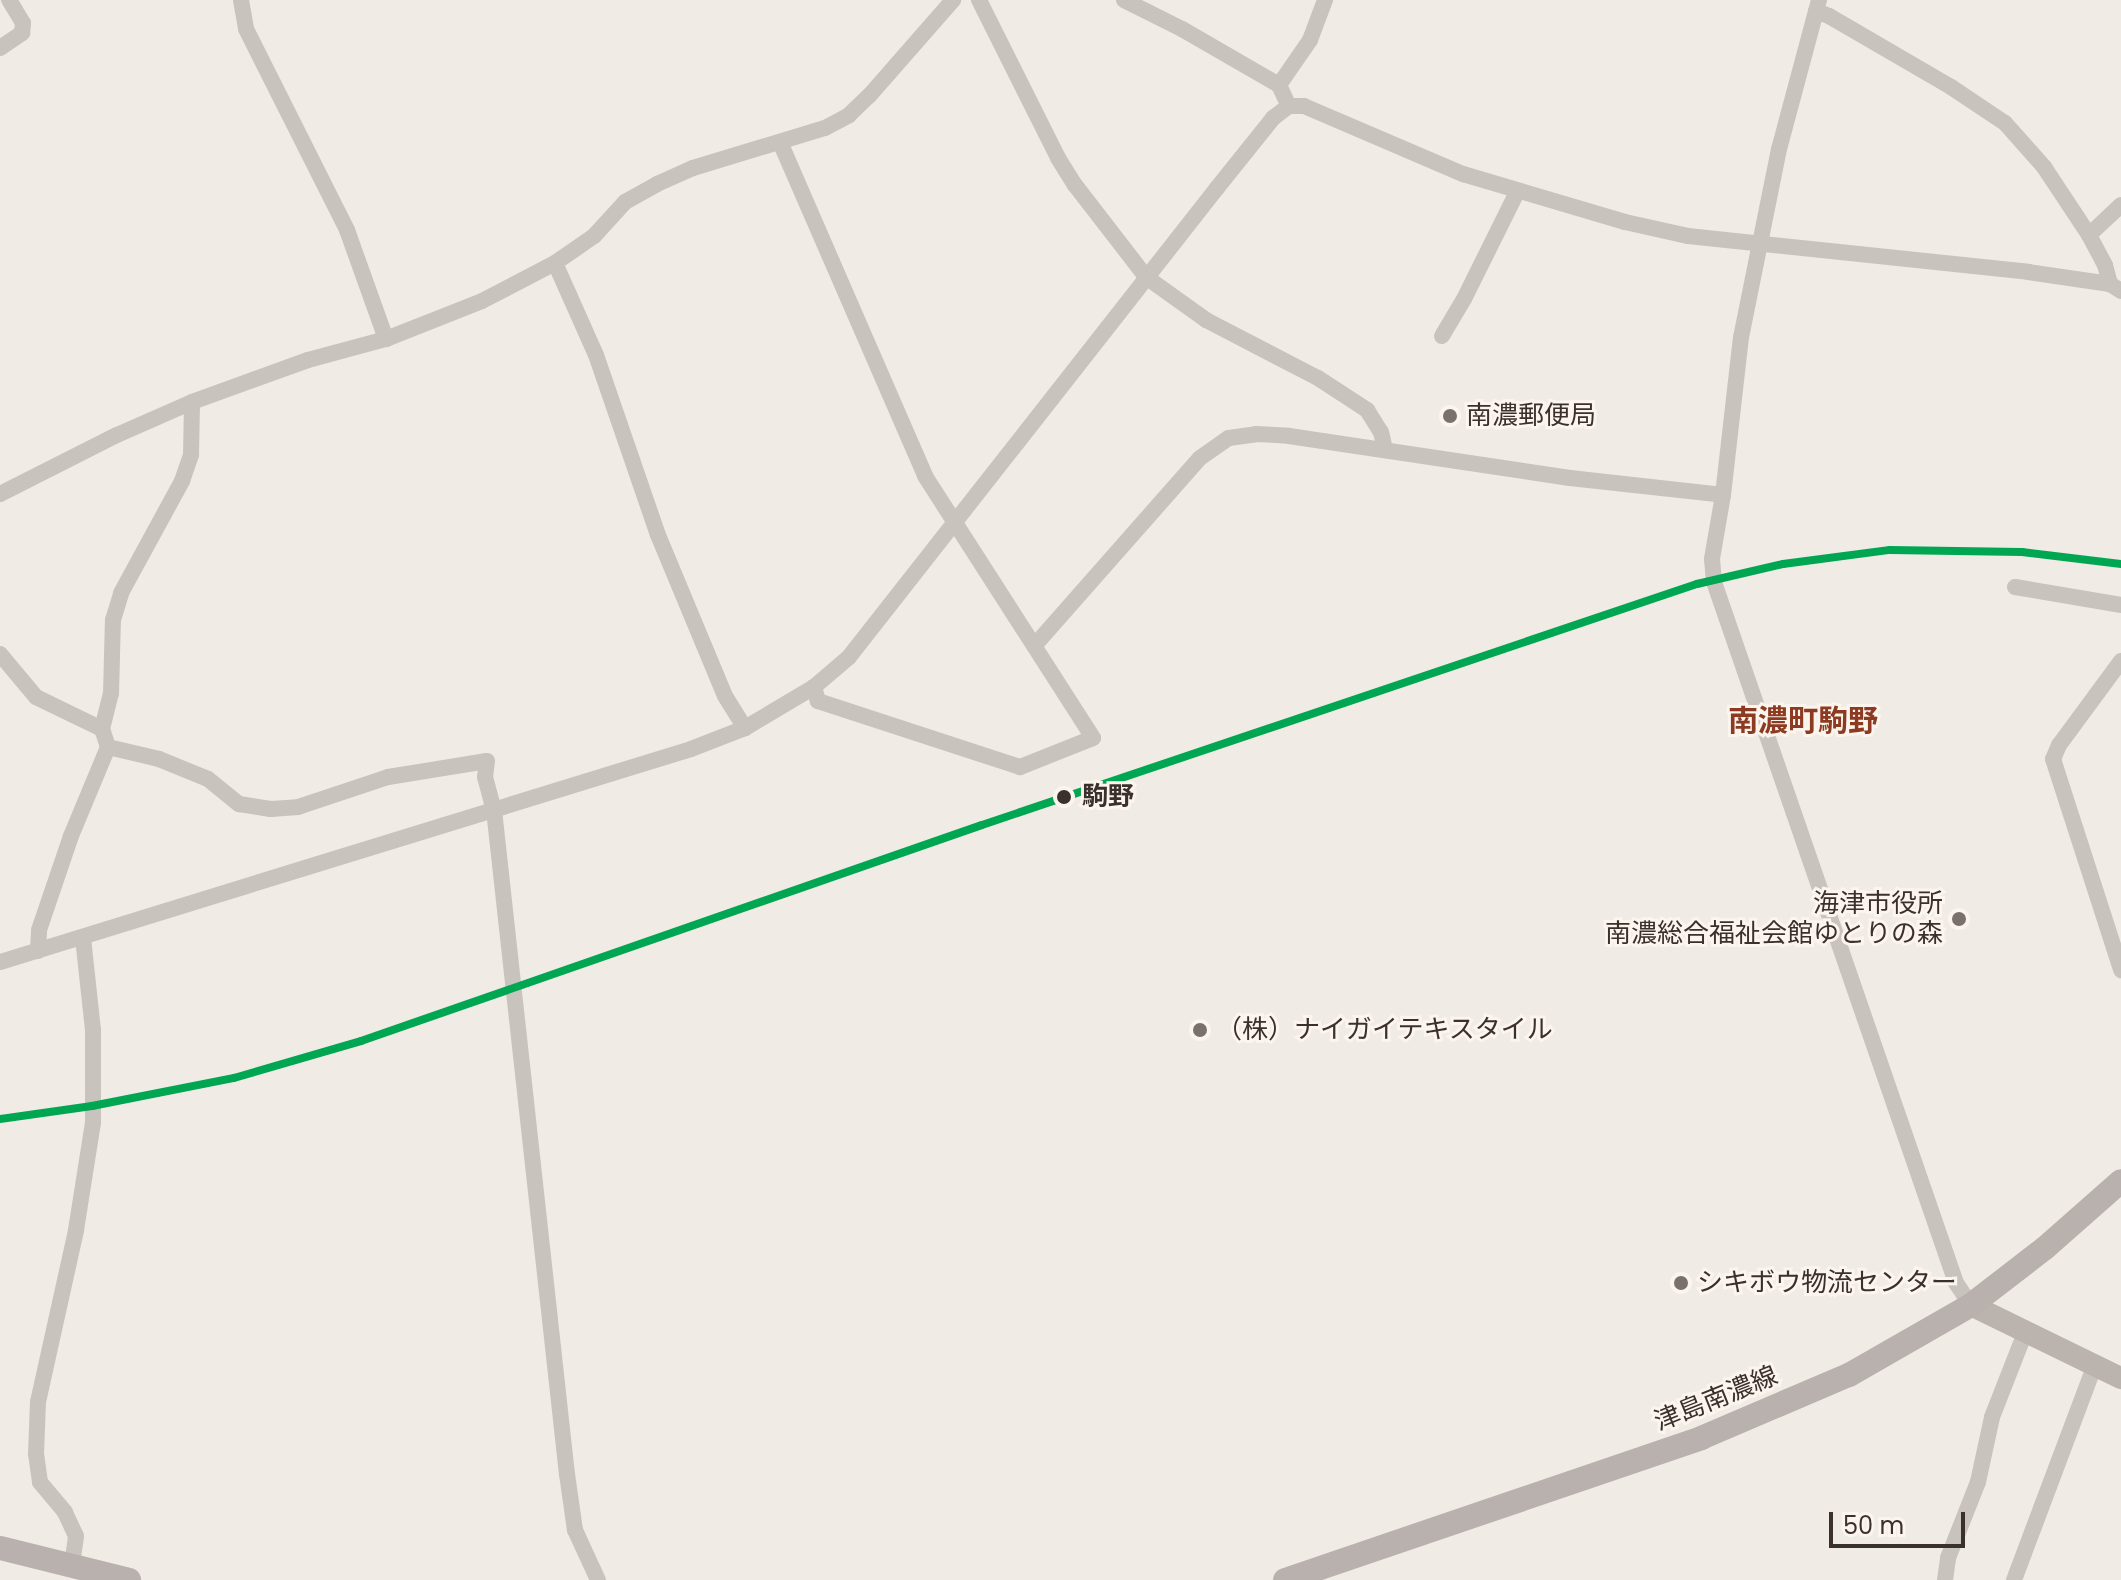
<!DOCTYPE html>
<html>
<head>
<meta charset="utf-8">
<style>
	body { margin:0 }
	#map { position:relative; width:2121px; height:1580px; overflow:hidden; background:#f0ebe5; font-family:Poppins,"Noto Sans JP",sans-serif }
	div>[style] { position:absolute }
	.street>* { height:16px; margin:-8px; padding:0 8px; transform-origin:8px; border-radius:8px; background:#c9c3be }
	.secondary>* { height:22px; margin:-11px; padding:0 11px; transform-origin:11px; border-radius:11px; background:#bab3ae }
	.primary>* { height:24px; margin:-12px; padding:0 12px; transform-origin:12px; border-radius:12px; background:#b8b1ad }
	.rail-1>* { height:8px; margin:-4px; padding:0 4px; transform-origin:4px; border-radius:4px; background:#00a651 }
	.dots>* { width:22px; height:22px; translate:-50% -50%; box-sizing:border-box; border:4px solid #fbf5ee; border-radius:50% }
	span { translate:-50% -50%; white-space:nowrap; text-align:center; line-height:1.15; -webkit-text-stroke:6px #fbf5ee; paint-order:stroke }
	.poi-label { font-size:26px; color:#3b302b }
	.left { translate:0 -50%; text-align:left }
	.right { translate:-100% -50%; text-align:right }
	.stop-label { font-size:26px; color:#3b302b; font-weight:700 }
	.street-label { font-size:26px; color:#3b302b }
	.quarter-label { font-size:30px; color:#8c3b22; font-weight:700 }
	.scale { position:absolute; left:1829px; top:1512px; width:136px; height:36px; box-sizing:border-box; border:4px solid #3b302b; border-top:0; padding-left:10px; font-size:24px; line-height:28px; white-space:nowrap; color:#3b302b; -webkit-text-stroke:6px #fbf5ee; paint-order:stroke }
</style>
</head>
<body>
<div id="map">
	<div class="street">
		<div style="left:241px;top:0;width:29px;rotate:80deg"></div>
		<div style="left:246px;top:29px;width:225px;rotate:63.3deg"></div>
		<div style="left:347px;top:230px;width:116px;rotate:70.3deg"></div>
		<div style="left:979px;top:0;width:177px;rotate:63.4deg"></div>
		<div style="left:1058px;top:158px;width:32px;rotate:58deg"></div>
		<div style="left:1075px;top:185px;width:116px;rotate:52.3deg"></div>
		<div style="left:1146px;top:277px;width:74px;rotate:35.6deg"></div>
		<div style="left:1206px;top:320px;width:126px;rotate:27.4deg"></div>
		<div style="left:1318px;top:378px;width:59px;rotate:33.1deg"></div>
		<div style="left:1367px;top:410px;width:26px;rotate:58deg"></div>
		<div style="left:1381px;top:432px;width:17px;rotate:77deg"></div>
		<div style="left:1124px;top:0;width:65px;rotate:26.6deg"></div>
		<div style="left:1182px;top:29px;width:112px;rotate:30deg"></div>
		<div style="left:1279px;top:85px;width:23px;rotate:65deg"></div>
		<div style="left:1819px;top:0;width:154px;rotate:105deg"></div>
		<div style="left:1779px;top:149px;width:192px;rotate:101.4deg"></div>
		<div style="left:1741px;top:337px;width:159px;rotate:96.5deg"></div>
		<div style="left:1723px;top:495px;width:65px;rotate:99.8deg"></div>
		<div style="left:1712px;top:559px;width:23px;rotate:85deg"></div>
		<div style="left:1714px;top:582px;width:742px;rotate:70.95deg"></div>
		<div style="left:1956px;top:1283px;width:27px;rotate:56deg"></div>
		<div style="left:1816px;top:11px;width:14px;rotate:21deg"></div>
		<div style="left:1829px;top:16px;width:141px;rotate:30.2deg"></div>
		<div style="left:1951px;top:87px;width:65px;rotate:33.7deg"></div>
		<div style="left:2005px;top:123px;width:59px;rotate:48.4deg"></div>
		<div style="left:2044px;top:167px;width:82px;rotate:56.5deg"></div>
		<div style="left:2089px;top:235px;width:34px;rotate:62deg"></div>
		<div style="left:2105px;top:265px;width:20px;rotate:75deg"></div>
		<div style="left:0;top:48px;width:27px;rotate:-34deg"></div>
		<div style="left:22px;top:33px;width:10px;rotate:-84deg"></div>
		<div style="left:23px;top:23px;width:27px;rotate:-121deg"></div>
		<div style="left:1279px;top:85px;width:55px;rotate:-55.4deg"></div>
		<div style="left:1310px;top:40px;width:43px;rotate:-69.4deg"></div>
		<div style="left:780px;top:142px;width:364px;rotate:66.5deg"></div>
		<div style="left:925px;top:476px;width:311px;rotate:57.3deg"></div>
		<div style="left:1093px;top:738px;width:79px;rotate:158.3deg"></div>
		<div style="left:1020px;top:767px;width:213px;rotate:-161.9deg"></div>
		<div style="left:818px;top:701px;width:15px;rotate:-106deg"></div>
		<div style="left:2089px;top:235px;width:44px;rotate:-43.2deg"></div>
		<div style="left:555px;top:263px;width:101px;rotate:66deg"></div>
		<div style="left:596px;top:355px;width:190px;rotate:71deg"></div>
		<div style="left:658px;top:535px;width:174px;rotate:67.4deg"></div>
		<div style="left:725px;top:696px;width:38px;rotate:58deg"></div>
		<div style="left:1442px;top:336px;width:43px;rotate:-59.3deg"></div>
		<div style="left:1464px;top:299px;width:119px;rotate:-63.6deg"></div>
		<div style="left:0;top:494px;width:131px;rotate:-26.8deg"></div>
		<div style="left:117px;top:435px;width:82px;rotate:-23.7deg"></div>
		<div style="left:192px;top:402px;width:123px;rotate:-19.9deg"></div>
		<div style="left:308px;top:360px;width:81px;rotate:-15.1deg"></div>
		<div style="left:386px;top:339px;width:103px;rotate:-21.6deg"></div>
		<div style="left:482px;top:301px;width:82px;rotate:-27.5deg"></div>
		<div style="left:555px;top:263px;width:47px;rotate:-34.7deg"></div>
		<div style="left:594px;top:236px;width:46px;rotate:-47.6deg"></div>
		<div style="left:625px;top:202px;width:37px;rotate:-29deg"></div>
		<div style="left:657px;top:184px;width:39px;rotate:-24deg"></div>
		<div style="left:693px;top:168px;width:138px;rotate:-16.9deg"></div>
		<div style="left:825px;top:128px;width:27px;rotate:-28deg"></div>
		<div style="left:849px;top:115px;width:28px;rotate:-44deg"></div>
		<div style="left:869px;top:96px;width:128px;rotate:-48.8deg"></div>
		<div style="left:2015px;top:587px;width:108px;rotate:9.6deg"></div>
		<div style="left:1035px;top:645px;width:249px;rotate:-48.6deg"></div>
		<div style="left:1200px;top:458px;width:35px;rotate:-35deg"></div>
		<div style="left:1229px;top:438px;width:27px;rotate:-8deg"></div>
		<div style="left:1256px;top:434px;width:33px;rotate:3deg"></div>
		<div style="left:1289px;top:436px;width:284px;rotate:8.5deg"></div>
		<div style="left:1570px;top:478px;width:154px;rotate:6.3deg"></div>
		<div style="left:0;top:654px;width:56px;rotate:50.1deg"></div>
		<div style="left:36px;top:697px;width:73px;rotate:25.9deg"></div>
		<div style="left:2121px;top:661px;width:104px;rotate:126.4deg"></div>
		<div style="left:2059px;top:745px;width:15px;rotate:113deg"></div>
		<div style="left:2053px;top:759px;width:222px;rotate:72.1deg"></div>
		<div style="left:108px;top:747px;width:52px;rotate:13.2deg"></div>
		<div style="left:159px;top:759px;width:53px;rotate:22.2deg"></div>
		<div style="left:208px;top:779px;width:40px;rotate:39deg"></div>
		<div style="left:239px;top:804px;width:32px;rotate:9deg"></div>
		<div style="left:271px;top:809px;width:27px;rotate:-4deg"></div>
		<div style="left:298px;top:807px;width:95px;rotate:-18.4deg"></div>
		<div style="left:388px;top:777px;width:100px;rotate:-9.2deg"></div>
		<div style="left:487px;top:761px;width:16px;rotate:97deg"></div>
		<div style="left:485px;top:777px;width:34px;rotate:75deg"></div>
		<div style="left:494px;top:810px;width:668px;rotate:83.73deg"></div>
		<div style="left:567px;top:1474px;width:57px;rotate:81.9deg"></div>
		<div style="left:575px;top:1530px;width:55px;rotate:65.3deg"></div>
		<div style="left:38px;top:951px;width:21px;rotate:-87deg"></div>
		<div style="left:39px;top:930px;width:99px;rotate:-71.2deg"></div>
		<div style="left:71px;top:836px;width:96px;rotate:-67.4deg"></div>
		<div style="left:108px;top:747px;width:19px;rotate:-108deg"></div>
		<div style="left:102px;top:729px;width:36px;rotate:-76deg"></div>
		<div style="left:111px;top:694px;width:74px;rotate:-88.5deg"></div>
		<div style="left:113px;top:620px;width:28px;rotate:-73deg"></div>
		<div style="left:121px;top:593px;width:128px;rotate:-61.4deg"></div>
		<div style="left:182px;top:481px;width:28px;rotate:-71deg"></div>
		<div style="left:191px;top:455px;width:53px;rotate:-88.9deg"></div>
		<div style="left:0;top:962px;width:723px;rotate:-17.13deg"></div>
		<div style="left:691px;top:749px;width:58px;rotate:-21.3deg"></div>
		<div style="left:745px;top:728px;width:80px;rotate:-30.7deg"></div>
		<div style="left:814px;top:687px;width:46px;rotate:-40.6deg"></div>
		<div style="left:849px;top:657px;width:596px;rotate:-51.88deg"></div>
		<div style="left:1217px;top:188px;width:90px;rotate:-51.3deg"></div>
		<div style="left:1273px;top:118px;width:20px;rotate:-37deg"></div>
		<div style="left:1289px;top:106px;width:15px"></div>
		<div style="left:1304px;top:106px;width:173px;rotate:23.2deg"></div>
		<div style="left:1463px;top:174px;width:169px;rotate:16.5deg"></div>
		<div style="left:1625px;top:222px;width:65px;rotate:12.5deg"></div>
		<div style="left:1688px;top:236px;width:342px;rotate:6deg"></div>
		<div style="left:2028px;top:272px;width:83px;rotate:8.3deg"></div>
		<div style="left:2110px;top:284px;width:13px;rotate:32deg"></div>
		<div style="left:72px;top:1565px;width:29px;rotate:-82deg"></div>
		<div style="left:76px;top:1536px;width:26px;rotate:-115deg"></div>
		<div style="left:65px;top:1512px;width:39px;rotate:-130deg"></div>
		<div style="left:40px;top:1482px;width:28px;rotate:-98deg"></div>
		<div style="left:36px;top:1454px;width:52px;rotate:-87.8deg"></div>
		<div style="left:38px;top:1402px;width:176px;rotate:-77.5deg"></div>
		<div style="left:76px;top:1230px;width:108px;rotate:-81deg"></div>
		<div style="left:93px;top:1123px;width:93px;rotate:-90deg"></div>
		<div style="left:93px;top:1030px;width:93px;rotate:-96.2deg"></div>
		<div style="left:1945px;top:1580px;width:22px;rotate:-82deg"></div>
		<div style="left:1948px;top:1558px;width:82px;rotate:-68.5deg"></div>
		<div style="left:1978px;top:1482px;width:66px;rotate:-77.8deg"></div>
		<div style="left:1992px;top:1417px;width:90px;rotate:-68.6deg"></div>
		<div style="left:2014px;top:1580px;width:231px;rotate:-69.4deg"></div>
	</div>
	<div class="secondary">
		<div style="left:1971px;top:1305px;width:167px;rotate:26deg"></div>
	</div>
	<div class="primary">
		<div style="left:0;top:1548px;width:133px;rotate:13.9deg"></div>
		<div style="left:1285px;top:1580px;width:440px;rotate:-18.8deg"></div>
		<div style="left:1701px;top:1438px;width:161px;rotate:-23.1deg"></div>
		<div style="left:1849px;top:1375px;width:141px;rotate:-29.8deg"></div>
		<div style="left:1971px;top:1305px;width:93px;rotate:-37.6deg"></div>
		<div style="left:2045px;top:1248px;width:101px;rotate:-41.4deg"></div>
	</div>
	<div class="rail-1">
		<div style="left:0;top:1119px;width:93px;rotate:-8deg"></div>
		<div style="left:92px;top:1106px;width:145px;rotate:-11.2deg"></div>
		<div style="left:234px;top:1078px;width:132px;rotate:-16.2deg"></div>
		<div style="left:361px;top:1041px;width:657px;rotate:-19.18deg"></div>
		<div style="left:982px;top:825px;width:755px;rotate:-18.63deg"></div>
		<div style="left:1697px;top:584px;width:88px;rotate:-13.1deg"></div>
		<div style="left:1783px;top:564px;width:108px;rotate:-7.5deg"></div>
		<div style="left:1890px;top:550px;width:132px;rotate:0.9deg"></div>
		<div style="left:2022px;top:552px;width:100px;rotate:6.9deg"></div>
	</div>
	<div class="dots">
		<div style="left:1450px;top:416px;background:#7a716c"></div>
		<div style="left:1064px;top:797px;background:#3b302b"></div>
		<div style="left:1959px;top:919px;background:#7a716c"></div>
		<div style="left:1200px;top:1030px;background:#7a716c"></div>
		<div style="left:1681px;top:1283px;background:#7a716c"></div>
	</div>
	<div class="poi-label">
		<span class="left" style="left:1466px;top:416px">南濃郵便局</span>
		<span class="right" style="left:1943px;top:919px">海津市役所<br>南濃総合福祉会館ゆとりの森</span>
		<span class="left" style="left:1216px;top:1030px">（株）ナイガイテキスタイル</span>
		<span class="left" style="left:1697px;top:1283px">シキボウ物流センター</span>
	</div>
	<div class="stop-label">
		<span class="left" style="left:1082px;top:797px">駒野</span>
	</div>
	<div class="street-label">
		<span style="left:1716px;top:1399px;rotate:-22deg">津島南濃線</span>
	</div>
	<div class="quarter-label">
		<span style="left:1803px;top:721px">南濃町駒野</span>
	</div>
	<div class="scale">50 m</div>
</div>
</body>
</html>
